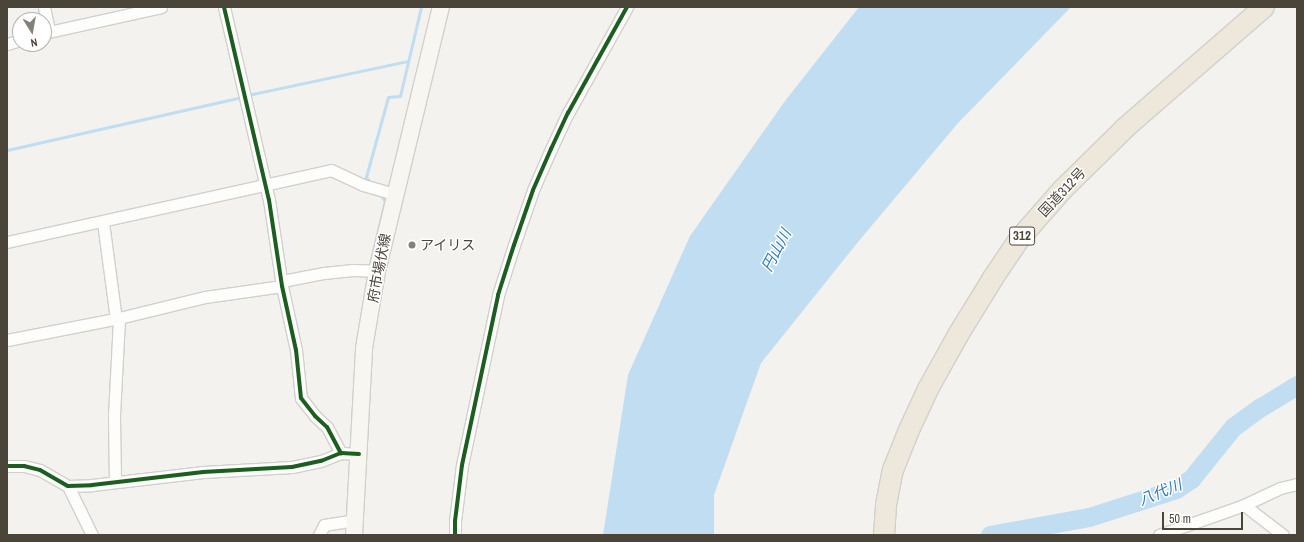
<!DOCTYPE html>
<html>
<head>
<meta charset="utf-8">
<style>
	body { margin:0 }
	#map { position:relative; width:1304px; height:542px; overflow:hidden; background:#f4f2ee; font-family:"Archivo Narrow","Noto Sans JP",sans-serif }
	div>[style] { position:absolute }
	.water>* { inset:0; background:#c0ddf1 }
	.stream>* { height:3px; margin:-1.5px; padding:0 1.5px; transform-origin:1.5px; border-radius:1.5px; background:#c0ddf1 }
	.river>* { height:19px; margin:-9.5px; padding:0 9.5px; transform-origin:9.5px; border-radius:9.5px; background:#c0ddf1 }
	.roads { filter:drop-shadow(1px 0 #d2d0cb) drop-shadow(-1px 0 #d2d0cb) drop-shadow(0 1px #d2d0cb) drop-shadow(0 -1px #d2d0cb) }
	.street>* { height:11px; margin:-5.5px; padding:0 5.5px; transform-origin:5.5px; border-radius:5.5px; background:#fdfdfc }
	.secondary>* { height:16px; margin:-8px; padding:0 8px; transform-origin:8px; border-radius:8px; background:#f7f6f1 }
	.highway>* { height:20px; margin:-10px; padding:0 10px; transform-origin:10px; border-radius:10px; background:#ede8db }
	.cycleway>* { height:4px; margin:-2px; padding:0 2px; transform-origin:2px; border-radius:2px; background:#1b5e20 }
	.dots>* { width:11px; height:11px; translate:-50% -50%; box-sizing:border-box; border:2px solid #fff; border-radius:50% }
	span { translate:-50% -50%; white-space:nowrap; text-align:center; line-height:1.15; -webkit-text-stroke:3px #fff; paint-order:stroke }
	.shield-label span { padding:1px 3px; background:#fff; border:1px solid; border-radius:3px; -webkit-text-stroke-width:0 }
	.shield-label { font-size:13px; color:#4b4439; font-weight:700 }
	.street-label { font-size:14px; color:#4b4439 }
	.poi-label { font-size:14px; color:#4b4439 }
	.left { translate:0 -50%; text-align:left }
	.water-label { font-size:15px; color:#2e7ab2; font-style:italic }
	.frame { position:absolute; inset:0; border:8px solid #4b4439; pointer-events:none }
	.north { position:absolute; left:12px; top:12px; width:40px; height:40px; box-sizing:border-box; background:#fff; border:1px solid #b7b4b0; border-radius:50%; rotate:169deg; font-size:11px; font-weight:700; line-height:16px; text-align:center; color:#4b4439 }
	.north::after { content:''; display:block; margin:auto; width:14px; height:18px; background:#868178; clip-path:polygon(50% 0,100% 100%,50% 72%,0 100%) }
	.scale { position:absolute; left:1162px; top:512px; width:81px; height:18px; box-sizing:border-box; border:2px solid #4b4439; border-top:0; padding-left:5px; font-size:12px; line-height:14px; white-space:nowrap; color:#4b4439; -webkit-text-stroke:3px #fff; paint-order:stroke }
</style>
</head>
<body>
<div id="map">
	<div class="water">
		<div style="clip-path:polygon(859px 7px,1071px 7px,958px 123px,858px 242px,761px 363px,714px 495px,714px 535px,603px 535px,628px 375px,690px 236px,785px 101px)"></div>
	</div>
	<div class="stream">
		<div style="left:248px;top:95px;width:164px;rotate:-12deg"></div>
		<div style="left:7px;top:150px;width:241px;rotate:-12.7deg"></div>
		<div style="left:372px;top:184px;width:9px;rotate:-131deg"></div>
		<div style="left:366px;top:177px;width:83px;rotate:-74.6deg"></div>
		<div style="left:388px;top:97px;width:12px;rotate:-5deg"></div>
		<div style="left:400px;top:96px;width:91px;rotate:-76.7deg"></div>
		<div style="left:369px;top:268px;width:69px;rotate:-76.6deg"></div>
		<div style="left:385px;top:201px;width:10px;rotate:-127deg"></div>
		<div style="left:363px;top:309px;width:36px;rotate:-82deg"></div>
	</div>
	<div class="river">
		<div style="left:990px;top:535px;width:101px;rotate:-10.3deg"></div>
		<div style="left:1089px;top:517px;width:91px;rotate:-17.8deg"></div>
		<div style="left:1176px;top:489px;width:18px;rotate:-34deg"></div>
		<div style="left:1191px;top:479px;width:67px;rotate:-51.1deg"></div>
		<div style="left:1233px;top:427px;width:34px;rotate:-36deg"></div>
		<div style="left:1261px;top:407px;width:42px;rotate:-31.4deg"></div>
	</div>
	<div class="roads">
		<div class="street">
			<div style="left:44px;top:7px;width:25px;rotate:78deg"></div>
			<div style="left:224px;top:7px;width:198px;rotate:76.9deg"></div>
			<div style="left:269px;top:200px;width:87px;rotate:81.4deg"></div>
			<div style="left:282px;top:286px;width:66px;rotate:77.7deg"></div>
			<div style="left:296px;top:350px;width:48px;rotate:84.1deg"></div>
			<div style="left:301px;top:398px;width:23px;rotate:52deg"></div>
			<div style="left:315px;top:416px;width:16px;rotate:43deg"></div>
			<div style="left:327px;top:427px;width:30px;rotate:62deg"></div>
			<div style="left:44px;top:33px;width:120px;rotate:-12.5deg"></div>
			<div style="left:7px;top:44px;width:14px;rotate:-17deg"></div>
			<div style="left:103px;top:222px;width:98px;rotate:82.4deg"></div>
			<div style="left:7px;top:242px;width:332px;rotate:-12.5deg"></div>
			<div style="left:331px;top:170px;width:35px;rotate:25deg"></div>
			<div style="left:363px;top:185px;width:32px;rotate:16deg"></div>
			<div style="left:282px;top:281px;width:43px;rotate:-10.8deg"></div>
			<div style="left:324px;top:273px;width:29px;rotate:-6deg"></div>
			<div style="left:353px;top:270px;width:24px;rotate:2deg"></div>
			<div style="left:7px;top:340px;width:114px;rotate:-11.1deg"></div>
			<div style="left:119px;top:318px;width:89px;rotate:-13.7deg"></div>
			<div style="left:205px;top:297px;width:78px;rotate:-8.1deg"></div>
			<div style="left:7px;top:466px;width:17px"></div>
			<div style="left:24px;top:466px;width:16px;rotate:14deg"></div>
			<div style="left:40px;top:470px;width:32px;rotate:30deg"></div>
			<div style="left:68px;top:486px;width:24px;rotate:-2deg"></div>
			<div style="left:92px;top:485px;width:112px;rotate:-6.7deg"></div>
			<div style="left:203px;top:472px;width:89px;rotate:-3.2deg"></div>
			<div style="left:292px;top:467px;width:30px;rotate:-12deg"></div>
			<div style="left:321px;top:461px;width:22px;rotate:-22deg"></div>
			<div style="left:341px;top:453px;width:18px;rotate:3deg"></div>
			<div style="left:115px;top:481px;width:66px;rotate:-90.9deg"></div>
			<div style="left:114px;top:415px;width:97px;rotate:-87deg"></div>
			<div style="left:68px;top:486px;width:55px;rotate:63.9deg"></div>
			<div style="left:1244px;top:505px;width:49px;rotate:37.6deg"></div>
			<div style="left:319px;top:535px;width:11px;rotate:-63deg"></div>
			<div style="left:324px;top:525px;width:31px;rotate:-9deg"></div>
			<div style="left:455px;top:535px;width:14px;rotate:-90deg"></div>
			<div style="left:455px;top:521px;width:56px;rotate:-82.9deg"></div>
			<div style="left:462px;top:465px;width:174px;rotate:-78deg"></div>
			<div style="left:498px;top:295px;width:52px;rotate:-72.3deg"></div>
			<div style="left:514px;top:245px;width:58px;rotate:-70.9deg"></div>
			<div style="left:533px;top:190px;width:45px;rotate:-66.3deg"></div>
			<div style="left:551px;top:149px;width:40px;rotate:-65deg"></div>
			<div style="left:568px;top:113px;width:121px;rotate:-60.9deg"></div>
			<div style="left:1159px;top:535px;width:90px;rotate:-19.4deg"></div>
			<div style="left:1244px;top:505px;width:40px;rotate:-25deg"></div>
			<div style="left:1280px;top:488px;width:17px;rotate:-13deg"></div>
		</div>
		<div class="secondary">
			<div style="left:354px;top:535px;width:187px;rotate:-86.9deg"></div>
			<div style="left:364px;top:348px;width:78px;rotate:-80.4deg"></div>
			<div style="left:377px;top:271px;width:272px;rotate:-76.4deg"></div>
		</div>
		<div class="highway">
			<div style="left:884px;top:535px;width:30px;rotate:-86deg"></div>
			<div style="left:886px;top:505px;width:36px;rotate:-79deg"></div>
			<div style="left:893px;top:470px;width:43px;rotate:-68.2deg"></div>
			<div style="left:909px;top:430px;width:45px;rotate:-65.1deg"></div>
			<div style="left:928px;top:389px;width:62px;rotate:-60.9deg"></div>
			<div style="left:958px;top:335px;width:67px;rotate:-58.4deg"></div>
			<div style="left:993px;top:278px;width:48px;rotate:-56deg"></div>
			<div style="left:1020px;top:238px;width:65px;rotate:-48.7deg"></div>
			<div style="left:1063px;top:189px;width:87px;rotate:-44.5deg"></div>
			<div style="left:1125px;top:128px;width:184px;rotate:-41deg"></div>
		</div>
	</div>
	<div class="cycleway">
		<div style="left:224px;top:7px;width:198px;rotate:76.9deg"></div>
		<div style="left:269px;top:200px;width:87px;rotate:81.4deg"></div>
		<div style="left:282px;top:286px;width:66px;rotate:77.7deg"></div>
		<div style="left:296px;top:350px;width:48px;rotate:84.1deg"></div>
		<div style="left:301px;top:398px;width:23px;rotate:52deg"></div>
		<div style="left:315px;top:416px;width:16px;rotate:43deg"></div>
		<div style="left:327px;top:427px;width:30px;rotate:62deg"></div>
		<div style="left:7px;top:466px;width:17px"></div>
		<div style="left:24px;top:466px;width:16px;rotate:14deg"></div>
		<div style="left:40px;top:470px;width:32px;rotate:30deg"></div>
		<div style="left:68px;top:486px;width:24px;rotate:-2deg"></div>
		<div style="left:92px;top:485px;width:112px;rotate:-6.7deg"></div>
		<div style="left:203px;top:472px;width:89px;rotate:-3.2deg"></div>
		<div style="left:292px;top:467px;width:30px;rotate:-12deg"></div>
		<div style="left:321px;top:461px;width:22px;rotate:-22deg"></div>
		<div style="left:341px;top:453px;width:18px;rotate:3deg"></div>
		<div style="left:455px;top:535px;width:14px;rotate:-90deg"></div>
		<div style="left:455px;top:521px;width:56px;rotate:-82.9deg"></div>
		<div style="left:462px;top:465px;width:174px;rotate:-78deg"></div>
		<div style="left:498px;top:295px;width:52px;rotate:-72.3deg"></div>
		<div style="left:514px;top:245px;width:58px;rotate:-70.9deg"></div>
		<div style="left:533px;top:190px;width:45px;rotate:-66.3deg"></div>
		<div style="left:551px;top:149px;width:40px;rotate:-65deg"></div>
		<div style="left:568px;top:113px;width:121px;rotate:-60.9deg"></div>
	</div>
	<div class="dots">
		<div style="left:412px;top:245px;background:#868178"></div>
	</div>
	<div class="shield-label">
		<span style="left:1022px;top:236px">312</span>
	</div>
	<div class="street-label">
		<span style="left:1062px;top:192px;rotate:-47deg">国道312号</span>
		<span style="left:379px;top:268px;rotate:-79deg">府市場伏線</span>
	</div>
	<div class="poi-label">
		<span class="left" style="left:420px;top:245px">アイリス</span>
	</div>
	<div class="water-label">
		<span style="left:776px;top:250px;rotate:-62deg">円山川</span>
		<span style="left:1160px;top:492px;rotate:-22deg">八代川</span>
	</div>
	<div class="frame"></div>
	<div class="north">N</div>
	<div class="scale">50 m</div>
</div>
</body>
</html>
